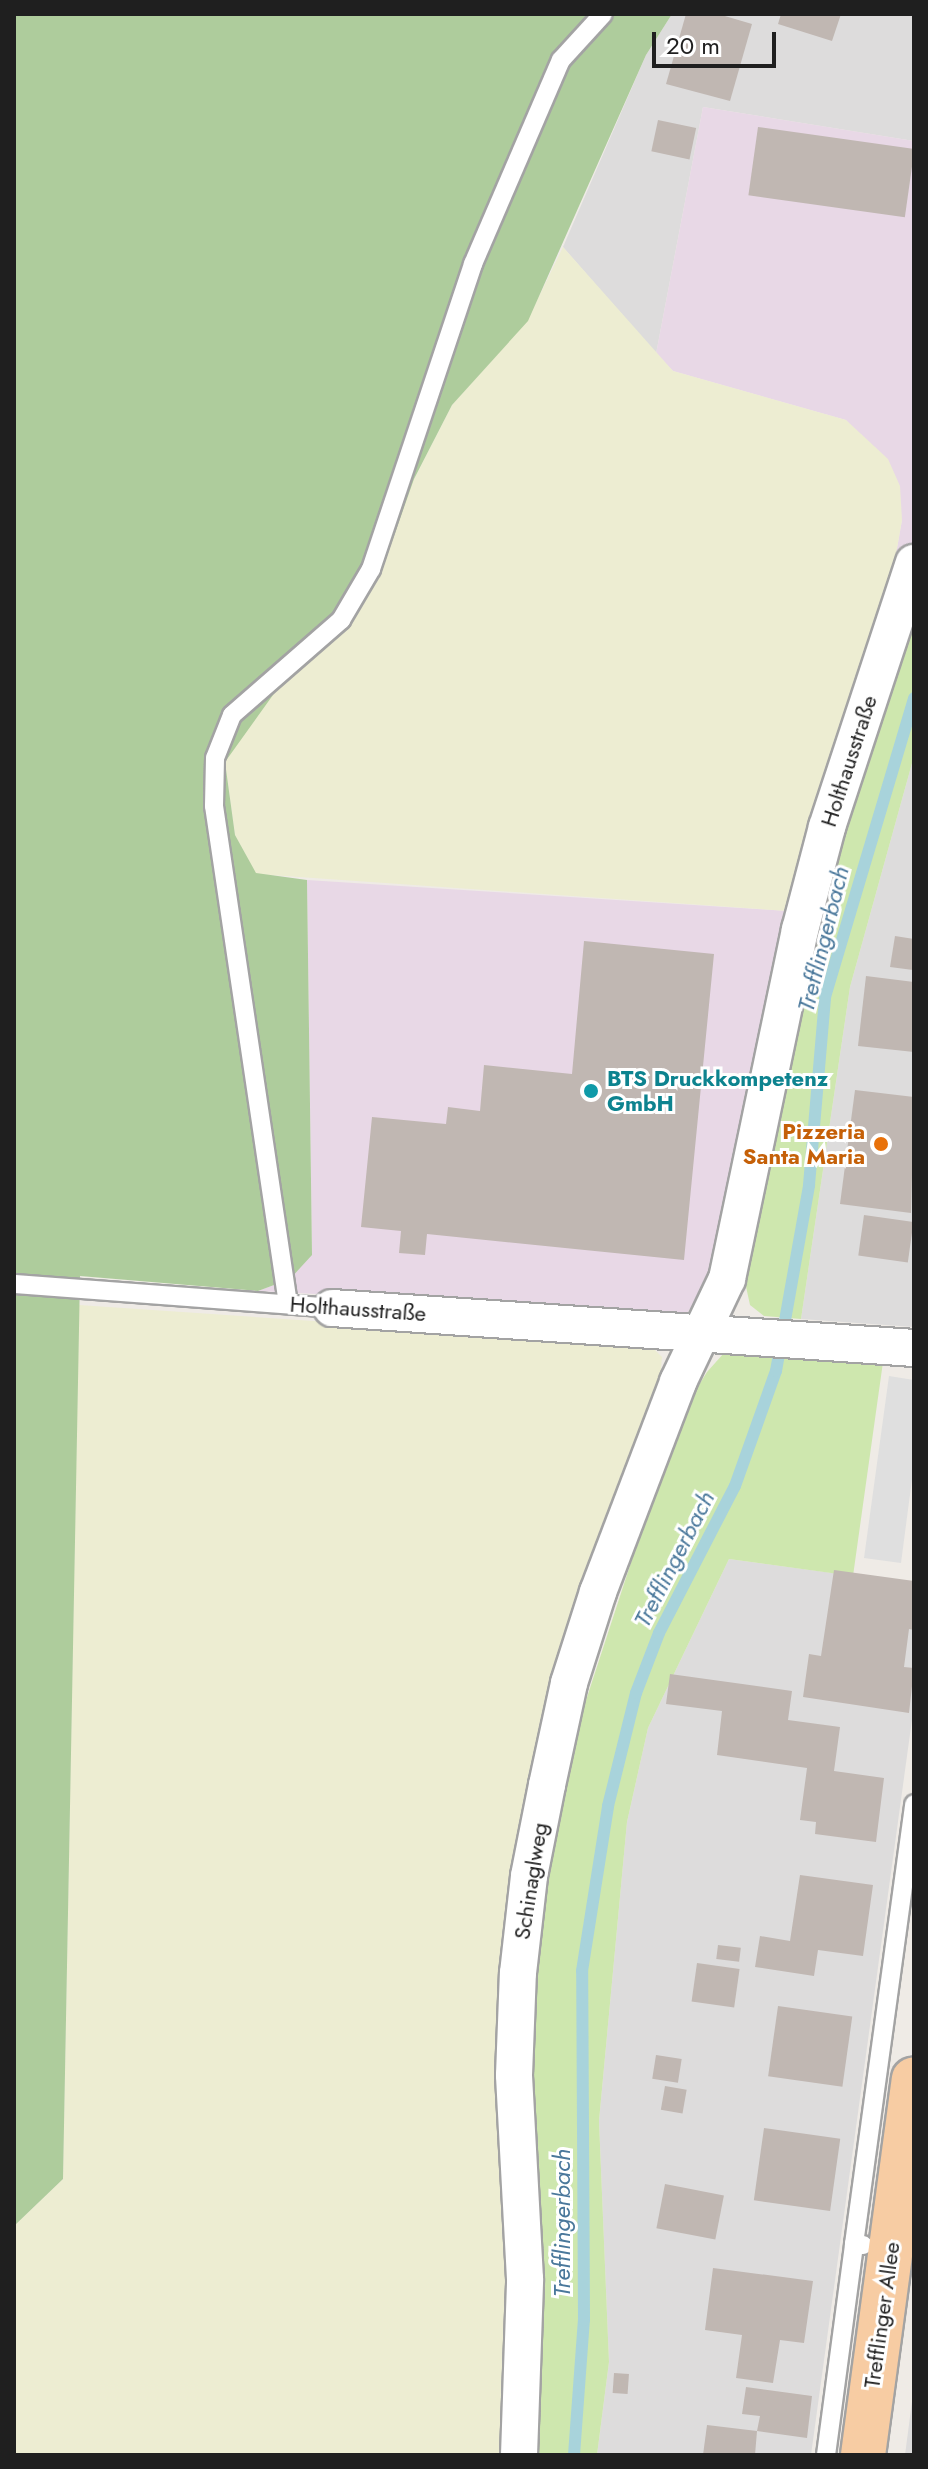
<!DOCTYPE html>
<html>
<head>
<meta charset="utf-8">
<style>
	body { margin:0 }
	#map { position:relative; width:928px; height:2469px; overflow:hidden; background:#efebe6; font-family:Jost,sans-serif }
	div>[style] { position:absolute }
	.residential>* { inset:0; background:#dddcdc }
	.industrial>* { inset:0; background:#e8d8e6 }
	.farmland>* { inset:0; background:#ededd2 }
	.grass>* { inset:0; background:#cee7ae }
	.forest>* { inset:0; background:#aecc9c }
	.parking>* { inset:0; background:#dfdfdf }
	.stream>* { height:12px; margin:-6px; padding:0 6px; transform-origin:6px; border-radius:6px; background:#a8d3db }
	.building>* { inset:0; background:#c0b7b2; transform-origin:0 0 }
	.roads { filter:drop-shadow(2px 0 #a3a3a3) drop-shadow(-2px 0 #a3a3a3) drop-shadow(0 2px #a3a3a3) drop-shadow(0 -2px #a3a3a3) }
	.lane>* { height:18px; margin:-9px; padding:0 9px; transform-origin:9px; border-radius:9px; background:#fff }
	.street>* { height:36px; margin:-18px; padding:0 18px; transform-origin:18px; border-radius:18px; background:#fff }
	.primary>* { height:44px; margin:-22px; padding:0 22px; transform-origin:22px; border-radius:22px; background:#f7cca3 }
	.dots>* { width:22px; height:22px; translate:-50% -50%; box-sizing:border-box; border:4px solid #fff; border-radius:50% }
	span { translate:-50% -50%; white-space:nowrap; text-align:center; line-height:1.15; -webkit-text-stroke:6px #fff; paint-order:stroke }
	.street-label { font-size:22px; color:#1f1f1f }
	.culture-label { font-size:22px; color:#0d838f; font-weight:700 }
	.left { translate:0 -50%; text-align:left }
	.food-label { font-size:22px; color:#c56008; font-weight:700 }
	.right { translate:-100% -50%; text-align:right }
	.water-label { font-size:24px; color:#4a789b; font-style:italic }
	.frame { position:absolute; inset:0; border:16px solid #1f1f1f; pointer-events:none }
	.scale { position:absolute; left:652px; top:32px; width:124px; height:36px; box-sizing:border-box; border:4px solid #1f1f1f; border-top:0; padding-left:10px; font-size:24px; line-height:28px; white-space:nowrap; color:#1f1f1f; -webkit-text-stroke:6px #fff; paint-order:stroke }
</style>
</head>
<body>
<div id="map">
	<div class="residential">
		<div style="clip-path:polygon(672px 14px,914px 14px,914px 141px,703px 107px,656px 354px,563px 247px,646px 55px)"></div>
		<div style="clip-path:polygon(914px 756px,914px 1327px,801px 1319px,850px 987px)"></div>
		<div style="clip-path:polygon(729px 1559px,914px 1584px,914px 1705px,811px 2455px,597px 2455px,609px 2362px,599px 2121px,627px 1822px,648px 1728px)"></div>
		<div style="clip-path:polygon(914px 2386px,914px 2455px,905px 2455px)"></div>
	</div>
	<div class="industrial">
		<div style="clip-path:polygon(703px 107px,914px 141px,914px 559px,896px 554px,902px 520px,846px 420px,673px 371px,656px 354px)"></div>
		<div style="clip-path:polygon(307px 880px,788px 911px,718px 1251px,705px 1287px,687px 1313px,258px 1291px,290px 1279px,312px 1254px)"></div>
	</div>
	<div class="farmland">
		<div style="clip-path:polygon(563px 247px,673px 371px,846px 420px,888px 459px,900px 486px,902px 520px,896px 554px,788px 911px,256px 874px,235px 835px,225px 762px,414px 479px,452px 405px,527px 321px)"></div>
		<div style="clip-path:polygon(79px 1305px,622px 1342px,650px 1345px,662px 1357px,660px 1381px,540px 1757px,504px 2455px,14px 2455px,14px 2226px,63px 2179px)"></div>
	</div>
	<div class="grass">
		<div style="clip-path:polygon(914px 615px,914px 756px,850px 987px,801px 1319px,764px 1316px,750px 1305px,745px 1282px,788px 1053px,848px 812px)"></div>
		<div style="clip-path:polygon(740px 1351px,883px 1362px,853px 1576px,729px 1559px,648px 1728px,627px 1822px,599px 2121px,609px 2362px,597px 2455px,530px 2455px,530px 2035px,553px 1839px,574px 1737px,657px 1483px,689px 1401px,707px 1372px,724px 1353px)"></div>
	</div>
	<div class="forest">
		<div style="clip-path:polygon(14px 14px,672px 14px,646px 55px,528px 321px,452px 405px,414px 479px,381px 573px,347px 629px,288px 674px,225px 762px,235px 835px,256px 873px,307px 880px,312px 1255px,290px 1279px,258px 1291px,80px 1276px,63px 2179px,14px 2226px)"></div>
	</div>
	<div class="parking">
		<div style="clip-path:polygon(889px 1376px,914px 1380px,914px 1464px,901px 1563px,864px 1558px)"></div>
	</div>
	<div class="stream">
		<div style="left:574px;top:2455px;width:135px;rotate:-85.8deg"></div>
		<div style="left:584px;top:2320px;width:349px;rotate:-90.3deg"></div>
		<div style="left:582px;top:1971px;width:167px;rotate:-81deg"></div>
		<div style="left:608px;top:1806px;width:116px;rotate:-76.1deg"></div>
		<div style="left:636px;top:1693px;width:64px;rotate:-69deg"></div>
		<div style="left:659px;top:1633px;width:165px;rotate:-62.7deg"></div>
		<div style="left:735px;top:1486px;width:122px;rotate:-70.4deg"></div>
		<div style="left:776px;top:1371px;width:189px;rotate:-79.9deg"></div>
		<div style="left:809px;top:1185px;width:189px;rotate:-85.1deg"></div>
		<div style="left:825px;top:997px;width:312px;rotate:-73.4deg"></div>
	</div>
	<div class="building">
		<div style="clip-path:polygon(686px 14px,718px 14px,752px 24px,730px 101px,666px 84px)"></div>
		<div style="clip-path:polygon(781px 14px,841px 14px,832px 41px,778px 24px)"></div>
		<div style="left:658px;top:120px;width:39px;height:32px;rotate:12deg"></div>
		<div style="left:758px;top:127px;width:158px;height:69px;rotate:8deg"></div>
		<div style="clip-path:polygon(895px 936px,914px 939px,913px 970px,890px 967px)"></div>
		<div style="clip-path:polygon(584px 941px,714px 954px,684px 1260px,427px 1234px,425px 1255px,399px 1253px,401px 1231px,361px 1227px,372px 1117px,446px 1124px,448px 1107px,480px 1111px,484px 1065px,572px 1074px)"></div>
		<div style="clip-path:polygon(866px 976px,914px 982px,914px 1052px,858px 1046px)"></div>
		<div style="clip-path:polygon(855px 1090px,914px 1097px,911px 1213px,840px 1204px)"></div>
		<div style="left:864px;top:1215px;width:50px;height:41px;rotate:8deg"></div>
		<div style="clip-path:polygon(834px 1570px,914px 1581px,914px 1630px,909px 1629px,904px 1667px,914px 1668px,909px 1713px,803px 1697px,809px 1654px,821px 1656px)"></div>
		<div style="clip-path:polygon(670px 1674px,792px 1691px,788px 1720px,840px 1727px,834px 1771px,884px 1778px,876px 1842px,815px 1834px,816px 1822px,800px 1820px,807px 1768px,717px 1755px,722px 1711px,666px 1704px)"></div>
		<div style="clip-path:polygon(800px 1875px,873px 1885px,863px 1956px,818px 1950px,814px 1976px,755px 1967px,760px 1936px,790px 1941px)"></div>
		<div style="left:718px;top:1945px;width:23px;height:14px;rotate:7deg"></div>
		<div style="left:697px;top:1963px;width:43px;height:39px;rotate:8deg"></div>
		<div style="left:778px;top:2006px;width:75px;height:71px;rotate:8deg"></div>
		<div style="left:656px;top:2055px;width:26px;height:24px;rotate:9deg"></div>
		<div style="left:665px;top:2086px;width:22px;height:24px;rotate:10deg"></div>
		<div style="left:764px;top:2128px;width:77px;height:73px;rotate:8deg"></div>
		<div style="left:665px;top:2184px;width:60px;height:45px;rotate:11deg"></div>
		<div style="clip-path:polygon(713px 2268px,813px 2281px,804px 2343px,780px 2340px,773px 2383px,736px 2378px,742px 2335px,705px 2330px)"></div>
		<div style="left:614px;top:2373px;width:15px;height:20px;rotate:4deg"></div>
		<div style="clip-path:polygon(746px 2387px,812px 2396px,807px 2438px,757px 2431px,760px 2416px,742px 2414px)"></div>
		<div style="clip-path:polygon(707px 2425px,757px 2431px,755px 2455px,703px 2455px)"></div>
	</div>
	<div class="roads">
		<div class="lane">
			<div style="left:14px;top:1284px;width:319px;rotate:4.3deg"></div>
			<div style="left:288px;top:1304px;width:503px;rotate:-98.45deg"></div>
			<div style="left:214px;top:806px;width:48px;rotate:-88.8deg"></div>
			<div style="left:215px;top:758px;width:46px;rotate:-68.4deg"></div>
			<div style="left:232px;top:715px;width:145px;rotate:-41.1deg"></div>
			<div style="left:341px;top:620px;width:59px;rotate:-59.5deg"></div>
			<div style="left:371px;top:569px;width:322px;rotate:-71.5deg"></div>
			<div style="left:473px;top:264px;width:222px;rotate:-66.7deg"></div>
			<div style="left:561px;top:60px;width:62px;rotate:-47.6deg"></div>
			<div style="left:854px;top:2244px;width:444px;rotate:-82.2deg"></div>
			<div style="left:826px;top:2455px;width:213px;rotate:-82.4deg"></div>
			<div style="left:854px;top:2244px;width:9px;rotate:6deg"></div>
		</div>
		<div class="street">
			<div style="left:332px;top:1308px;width:583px;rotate:3.93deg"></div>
			<div style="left:519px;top:2455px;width:176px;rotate:-88deg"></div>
			<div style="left:525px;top:2279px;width:204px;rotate:-93.1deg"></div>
			<div style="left:514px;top:2075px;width:102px;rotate:-87.8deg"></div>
			<div style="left:518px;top:1973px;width:98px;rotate:-83.5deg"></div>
			<div style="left:529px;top:1876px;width:93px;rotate:-78.8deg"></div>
			<div style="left:547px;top:1785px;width:104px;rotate:-77.8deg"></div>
			<div style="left:569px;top:1683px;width:96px;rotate:-72.3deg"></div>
			<div style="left:598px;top:1592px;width:225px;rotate:-69.1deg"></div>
			<div style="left:678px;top:1382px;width:114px;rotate:-64.6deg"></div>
			<div style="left:727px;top:1279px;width:357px;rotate:-78.2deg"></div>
			<div style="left:800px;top:930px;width:106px;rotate:-75.3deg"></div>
			<div style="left:827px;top:827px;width:278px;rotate:-71.8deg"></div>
		</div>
		<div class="primary">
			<div style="left:863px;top:2455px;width:379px;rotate:-82.3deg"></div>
		</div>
	</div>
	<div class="dots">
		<div style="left:591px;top:1091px;background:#0f9aa8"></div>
		<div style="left:881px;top:1144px;background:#e8710a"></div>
	</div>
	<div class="street-label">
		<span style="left:849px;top:761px;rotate:-72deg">Holthausstraße</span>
		<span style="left:358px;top:1309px;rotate:4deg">Holthausstraße</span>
		<span style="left:531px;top:1881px;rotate:-81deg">Schinaglweg</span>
		<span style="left:882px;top:2315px;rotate:-82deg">Trefflinger Allee</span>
	</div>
	<div class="culture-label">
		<span class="left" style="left:607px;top:1091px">BTS Druckkompetenz<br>GmbH</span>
	</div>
	<div class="food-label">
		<span class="right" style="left:865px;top:1144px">Pizzeria<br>Santa Maria</span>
	</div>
	<div class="water-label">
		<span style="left:823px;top:939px;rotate:-76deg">Trefflingerbach</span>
		<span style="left:674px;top:1559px;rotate:-63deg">Trefflingerbach</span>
		<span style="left:562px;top:2223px;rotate:-90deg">Trefflingerbach</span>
	</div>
	<div class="frame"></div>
	<div class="scale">20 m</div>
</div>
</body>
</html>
